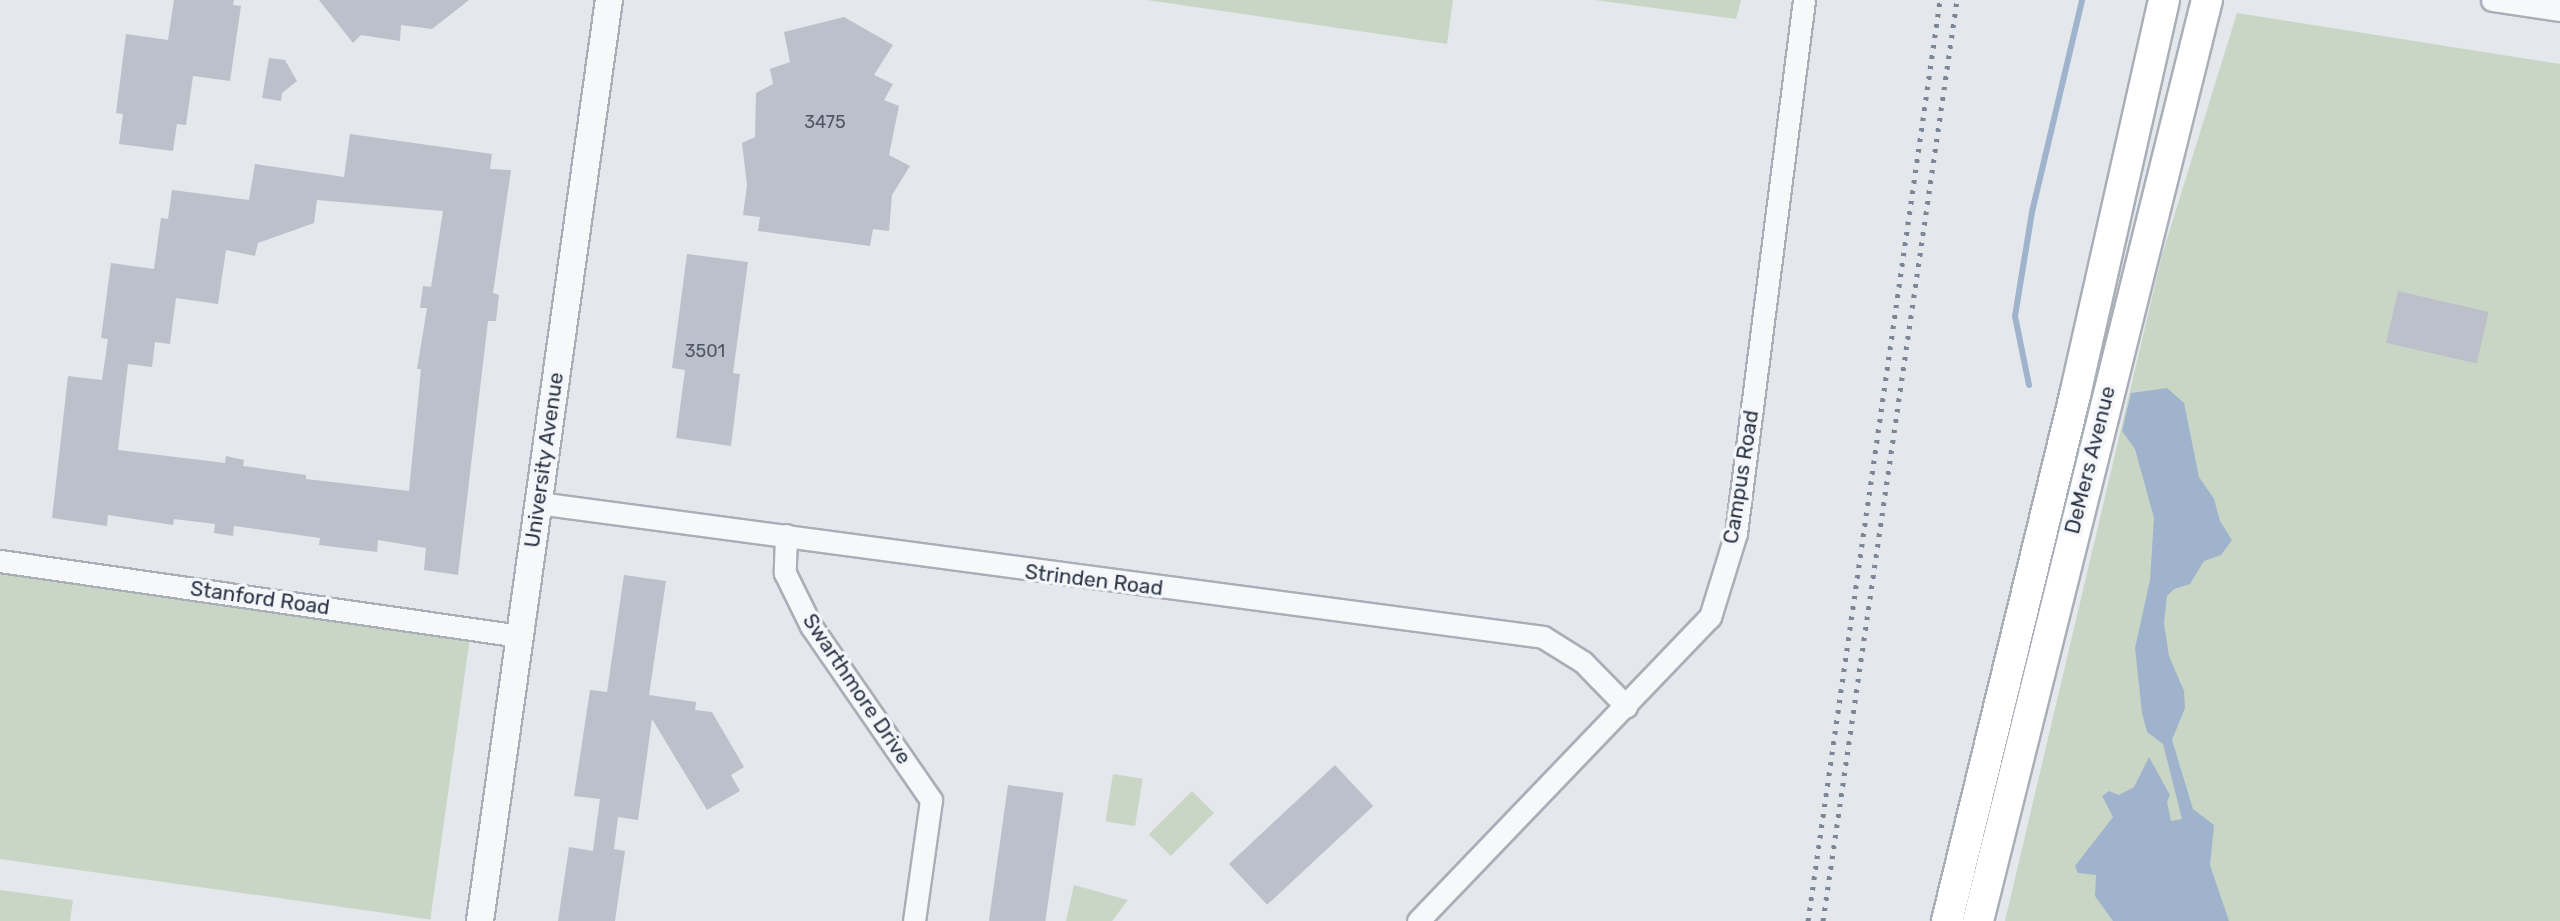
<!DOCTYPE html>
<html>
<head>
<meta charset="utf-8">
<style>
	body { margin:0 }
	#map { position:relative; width:2560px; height:921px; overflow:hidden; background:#e4e7ec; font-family:Rubik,sans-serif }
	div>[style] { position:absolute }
	.green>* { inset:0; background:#c9d6c5; transform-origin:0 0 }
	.water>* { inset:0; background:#9fb4cc }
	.stream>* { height:6px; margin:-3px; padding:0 3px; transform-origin:3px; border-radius:3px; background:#9fb4cc }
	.building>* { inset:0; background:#bbc0ca; transform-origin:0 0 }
	.roads { filter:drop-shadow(2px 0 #a9aeb7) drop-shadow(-2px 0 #a9aeb7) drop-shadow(0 2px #a9aeb7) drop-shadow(0 -2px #a9aeb7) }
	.minor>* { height:21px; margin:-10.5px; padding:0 10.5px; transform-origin:10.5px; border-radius:10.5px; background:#f7f8fa }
	.tertiary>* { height:26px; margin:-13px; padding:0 13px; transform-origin:13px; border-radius:13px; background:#f7f8fa }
	.secondary>* { height:30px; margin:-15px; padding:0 15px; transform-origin:15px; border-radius:15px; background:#fff }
	.rail>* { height:5px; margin-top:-2.5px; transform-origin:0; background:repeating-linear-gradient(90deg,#7d8696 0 3.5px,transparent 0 10.5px) }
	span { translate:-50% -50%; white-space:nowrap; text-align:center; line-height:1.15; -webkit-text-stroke:7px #f4f6f9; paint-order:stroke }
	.number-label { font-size:18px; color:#4f5766 }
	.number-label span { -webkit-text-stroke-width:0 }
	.street-label { font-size:21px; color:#2b3445 }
</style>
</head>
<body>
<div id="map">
	<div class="green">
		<div style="clip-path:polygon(1147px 0,1453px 0,1447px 44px)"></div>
		<div style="clip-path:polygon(1595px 0,1741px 0,1736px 19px)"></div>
		<div style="clip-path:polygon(2237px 13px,2560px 64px,2560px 921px,2005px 921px,2162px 255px)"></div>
		<div style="left:0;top:561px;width:476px;height:295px;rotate:8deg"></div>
		<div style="left:1113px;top:774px;width:30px;height:48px;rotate:9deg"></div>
		<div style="left:1192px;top:791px;width:31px;height:61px;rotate:45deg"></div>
		<div style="clip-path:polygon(1074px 885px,1128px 900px,1112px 921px,1066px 921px)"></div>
		<div style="clip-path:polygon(0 890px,73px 900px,70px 921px,0 921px)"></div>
	</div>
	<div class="water">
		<div style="clip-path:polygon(2167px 388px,2184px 403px,2199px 477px,2214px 499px,2220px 521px,2232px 540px,2221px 555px,2204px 561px,2190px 584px,2174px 589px,2167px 596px,2164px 623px,2169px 656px,2184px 691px,2185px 708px,2172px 740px,2193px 809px,2214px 825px,2210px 865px,2229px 921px,2113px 921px,2095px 896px,2096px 875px,2078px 873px,2075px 866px,2113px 817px,2102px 796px,2109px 791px,2119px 795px,2134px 787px,2149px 757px,2170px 795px,2167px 802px,2171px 821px,2182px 819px,2163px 744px,2147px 732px,2142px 713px,2135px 648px,2150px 580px,2154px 518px,2135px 449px,2122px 431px,2131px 393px)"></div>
	</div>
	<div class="stream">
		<div style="left:2029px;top:385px;width:70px;rotate:-101.5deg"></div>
		<div style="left:2015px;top:316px;width:105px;rotate:-80.7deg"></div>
		<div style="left:2032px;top:212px;width:218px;rotate:-76.7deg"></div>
	</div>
	<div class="building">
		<div style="clip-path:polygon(174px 0,234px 0,233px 5px,241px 6px,230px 81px,193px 76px,186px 125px,177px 124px,173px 151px,119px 144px,123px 114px,116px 113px,126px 34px,168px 40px)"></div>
		<div style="clip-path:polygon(319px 0,469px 0,432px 29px,401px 25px,400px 41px,361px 35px,353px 43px)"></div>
		<div style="clip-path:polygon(844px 17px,893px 45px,874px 75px,893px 84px,884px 100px,899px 106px,889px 155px,910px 166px,892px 195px,889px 231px,873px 229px,870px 246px,758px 231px,760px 217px,743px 215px,747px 185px,742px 143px,755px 137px,756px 93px,773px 84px,770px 69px,790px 62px,784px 32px)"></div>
		<div style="clip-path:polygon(269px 58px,285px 60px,297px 81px,282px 93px,281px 101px,262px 98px)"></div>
		<div style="clip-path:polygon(evenodd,350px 134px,492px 154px,490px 169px,511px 170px,493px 293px,499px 295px,496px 321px,488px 321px,458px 575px,424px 570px,426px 548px,378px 540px,377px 552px,319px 545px,320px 538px,234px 526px,233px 536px,214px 533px,215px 524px,174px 519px,173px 525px,108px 515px,107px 526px,52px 518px,68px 376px,102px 380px,108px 339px,101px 338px,111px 263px,154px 269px,161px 218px,168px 219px,172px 190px,249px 200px,255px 164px,344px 177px,350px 134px,317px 200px,443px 211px,431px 287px,423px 286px,420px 308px,427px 308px,417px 369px,421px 369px,409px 491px,306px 479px,306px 475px,243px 466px,244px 460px,226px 456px,225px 463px,118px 450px,128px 364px,152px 367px,155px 342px,170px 344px,176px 298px,218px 304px,226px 250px,255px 256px,258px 243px,314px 223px,317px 200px)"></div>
		<div style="clip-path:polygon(687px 254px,748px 262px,733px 373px,740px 374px,731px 446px,676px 438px,685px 370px,672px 368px)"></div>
		<div style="left:2398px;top:291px;width:93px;height:53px;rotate:13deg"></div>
		<div style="clip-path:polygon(624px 575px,666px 581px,649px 695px,696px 702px,695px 710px,712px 712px,744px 767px,731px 775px,740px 791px,707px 810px,652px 719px,638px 820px,618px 817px,614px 849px,625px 851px,615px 921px,558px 921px,569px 847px,593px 851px,600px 799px,574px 796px,590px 690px,607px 692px)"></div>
		<div style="left:1335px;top:765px;width:56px;height:145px;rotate:47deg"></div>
		<div style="left:1008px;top:785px;width:56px;height:137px;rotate:8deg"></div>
	</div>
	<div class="roads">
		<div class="minor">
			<div style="left:2492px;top:0;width:69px;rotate:8.4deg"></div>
			<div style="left:538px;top:503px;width:1014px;rotate:7.59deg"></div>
			<div style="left:1543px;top:637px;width:47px;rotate:32deg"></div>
			<div style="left:1583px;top:662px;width:62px;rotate:45.7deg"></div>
			<div style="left:786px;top:535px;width:38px;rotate:92deg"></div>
			<div style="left:785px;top:573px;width:59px;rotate:63.9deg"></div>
			<div style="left:811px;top:626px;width:211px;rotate:55.4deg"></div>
			<div style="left:931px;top:800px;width:122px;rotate:98deg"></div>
			<div style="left:0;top:561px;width:525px;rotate:8.21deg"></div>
			<div style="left:1418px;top:921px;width:422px;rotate:-46.2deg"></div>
			<div style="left:1710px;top:617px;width:88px;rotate:-72.8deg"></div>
			<div style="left:1736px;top:533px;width:537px;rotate:-82.73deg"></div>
		</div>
		<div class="tertiary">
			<div style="left:480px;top:921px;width:930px;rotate:-82.03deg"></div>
		</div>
		<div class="secondary">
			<div style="left:1947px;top:921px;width:541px;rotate:-76.32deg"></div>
			<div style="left:2075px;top:395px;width:405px;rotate:-77.3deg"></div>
			<div style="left:1978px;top:921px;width:949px;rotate:-76.04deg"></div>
		</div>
	</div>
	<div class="rail">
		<div style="left:1808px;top:921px;width:930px;rotate:-81.84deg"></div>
		<div style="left:1823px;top:921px;width:931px;rotate:-81.72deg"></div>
	</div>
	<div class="number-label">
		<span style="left:825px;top:122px">3475</span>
		<span style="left:705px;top:351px">3501</span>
	</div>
	<div class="street-label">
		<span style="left:544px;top:460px;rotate:-82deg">University Avenue</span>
		<span style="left:2090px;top:460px;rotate:-76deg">DeMers Avenue</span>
		<span style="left:1741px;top:477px;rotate:-81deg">Campus Road</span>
		<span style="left:1094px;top:580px;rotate:7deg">Strinden Road</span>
		<span style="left:260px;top:598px;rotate:8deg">Stanford Road</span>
		<span style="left:857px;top:689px;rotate:56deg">Swarthmore Drive</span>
	</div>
</div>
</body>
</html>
